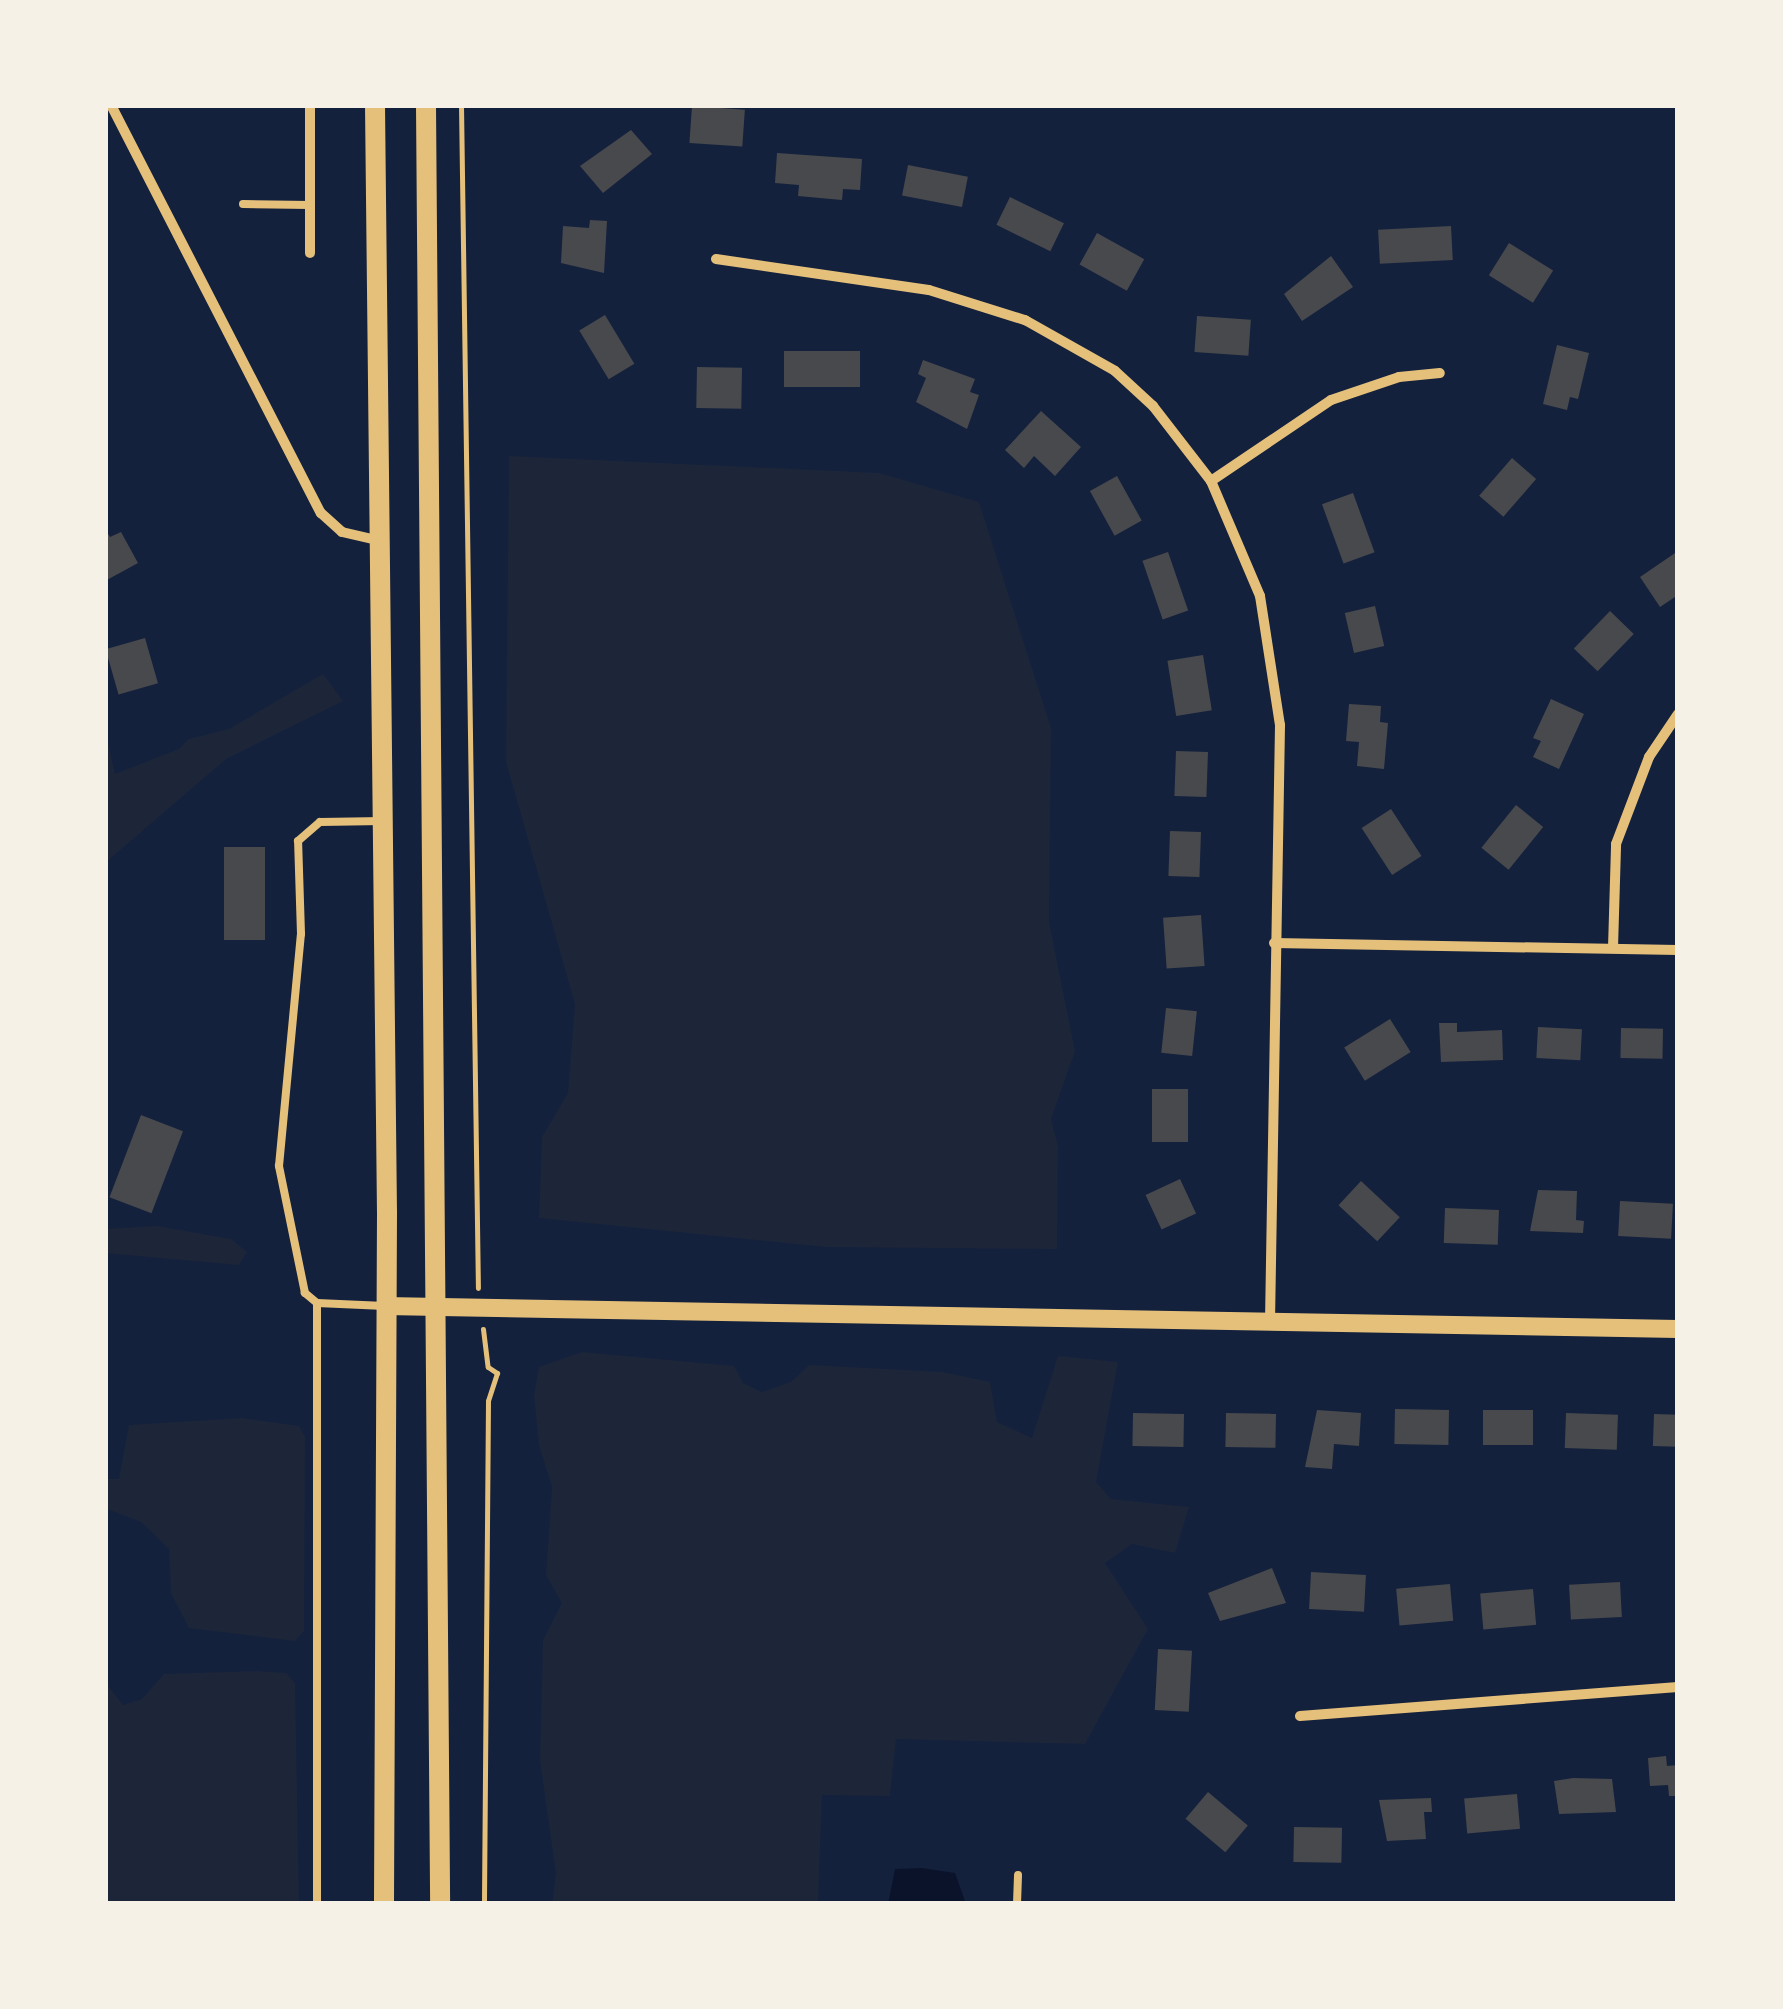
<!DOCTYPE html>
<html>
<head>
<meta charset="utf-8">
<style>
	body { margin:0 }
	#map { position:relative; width:1783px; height:2009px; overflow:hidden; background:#14213d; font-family:Ubuntu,sans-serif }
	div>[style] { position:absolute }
	.green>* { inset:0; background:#1d2539 }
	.water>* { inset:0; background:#0b132b }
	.building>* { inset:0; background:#48494c; transform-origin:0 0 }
	.path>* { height:5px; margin:-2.5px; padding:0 2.5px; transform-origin:2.5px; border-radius:2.5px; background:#e5c07b }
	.service>* { height:8px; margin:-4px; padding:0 4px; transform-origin:4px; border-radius:4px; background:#e5c07b }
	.minor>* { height:10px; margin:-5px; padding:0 5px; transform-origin:5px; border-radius:5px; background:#e5c07b }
	.tertiary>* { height:18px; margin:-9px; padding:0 9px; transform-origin:9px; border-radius:9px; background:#e5c07b }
	.secondary>* { height:20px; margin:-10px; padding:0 10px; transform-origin:10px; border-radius:10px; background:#e5c07b }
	span { translate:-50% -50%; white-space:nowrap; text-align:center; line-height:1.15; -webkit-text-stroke:10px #f6f1e7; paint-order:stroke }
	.frame { position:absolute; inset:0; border:108px solid #f6f1e7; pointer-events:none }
</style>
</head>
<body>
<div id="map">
	<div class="green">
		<div style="clip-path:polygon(509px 456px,879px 473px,979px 502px,1051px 728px,1049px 922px,1075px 1051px,1051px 1119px,1058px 1146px,1057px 1249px,827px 1247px,539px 1218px,542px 1137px,568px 1093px,575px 1004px,506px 762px)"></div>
		<div style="clip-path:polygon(323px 674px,343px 701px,226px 759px,105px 863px,105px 729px,115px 774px,179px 749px,189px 739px,229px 729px)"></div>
		<div style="clip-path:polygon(157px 1226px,231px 1239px,247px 1252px,239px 1265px,105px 1253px,105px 1229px)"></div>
		<div style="clip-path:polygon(582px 1352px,734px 1366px,743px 1383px,762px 1392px,791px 1382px,809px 1365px,942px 1372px,990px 1382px,997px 1422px,1032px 1438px,1058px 1356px,1118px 1362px,1096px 1482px,1111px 1499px,1189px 1507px,1175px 1553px,1132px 1544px,1105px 1563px,1148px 1629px,1085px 1744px,896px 1739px,890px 1796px,822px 1795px,818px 1904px,552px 1904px,556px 1874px,540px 1760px,543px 1640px,562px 1603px,546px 1575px,552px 1487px,539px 1445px,534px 1395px,539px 1367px)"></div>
		<div style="clip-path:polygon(242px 1418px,299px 1426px,305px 1437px,304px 1631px,295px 1641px,189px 1628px,171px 1593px,169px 1549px,141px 1522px,105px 1508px,105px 1479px,119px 1479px,129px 1425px)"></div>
		<div style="clip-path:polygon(258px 1671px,286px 1673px,295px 1683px,299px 1904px,105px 1904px,105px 1682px,123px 1705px,142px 1699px,164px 1674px)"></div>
	</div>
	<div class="water">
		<div style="clip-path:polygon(922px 1868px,955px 1873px,966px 1904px,888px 1904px,895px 1869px)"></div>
	</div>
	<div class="building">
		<div style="left:692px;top:106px;width:53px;height:37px;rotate:4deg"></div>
		<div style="clip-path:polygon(631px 130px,652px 154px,603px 193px,580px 166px)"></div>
		<div style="clip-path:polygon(777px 153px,862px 159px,860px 190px,843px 189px,842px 200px,798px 196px,799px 185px,775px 183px)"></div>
		<div style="left:908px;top:165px;width:61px;height:31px;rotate:11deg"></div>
		<div style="left:1010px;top:197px;width:60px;height:31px;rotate:26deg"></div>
		<div style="clip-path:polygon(590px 220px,607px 221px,604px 273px,561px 263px,563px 226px,589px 228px)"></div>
		<div style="left:1451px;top:226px;width:34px;height:73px;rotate:87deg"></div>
		<div style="left:1097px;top:233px;width:54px;height:36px;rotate:29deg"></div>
		<div style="left:1509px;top:243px;width:52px;height:38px;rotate:32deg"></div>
		<div style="clip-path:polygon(1331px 256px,1353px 287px,1302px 321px,1284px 294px)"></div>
		<div style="left:605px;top:315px;width:57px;height:30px;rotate:59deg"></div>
		<div style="left:1197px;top:316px;width:54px;height:36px;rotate:4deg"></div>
		<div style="clip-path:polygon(1557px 345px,1589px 353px,1578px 399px,1570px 397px,1567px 410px,1543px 404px)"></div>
		<div style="left:784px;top:351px;width:76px;height:36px"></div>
		<div style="clip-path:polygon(923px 360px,975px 379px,970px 392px,979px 395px,967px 429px,916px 402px,926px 378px,918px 374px)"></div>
		<div style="left:697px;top:367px;width:45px;height:41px;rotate:1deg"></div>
		<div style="clip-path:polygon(1041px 411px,1081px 447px,1055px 476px,1034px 456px,1024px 468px,1005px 450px)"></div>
		<div style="left:1512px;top:458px;width:32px;height:50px;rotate:41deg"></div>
		<div style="left:1117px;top:476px;width:51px;height:31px;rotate:61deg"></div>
		<div style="left:1353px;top:493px;width:63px;height:33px;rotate:70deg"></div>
		<div style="clip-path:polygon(105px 529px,110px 537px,121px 532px,138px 563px,105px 581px)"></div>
		<div style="clip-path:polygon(1678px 551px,1678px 595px,1660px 607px,1640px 577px)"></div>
		<div style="left:1168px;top:552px;width:62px;height:27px;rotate:71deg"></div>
		<div style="left:1375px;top:606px;width:41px;height:31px;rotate:77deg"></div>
		<div style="left:1610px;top:611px;width:33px;height:52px;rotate:44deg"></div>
		<div style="left:145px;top:638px;width:47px;height:41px;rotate:74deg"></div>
		<div style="left:1203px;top:655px;width:56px;height:36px;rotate:81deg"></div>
		<div style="clip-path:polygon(1551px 699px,1584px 714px,1559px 769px,1533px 757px,1541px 741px,1533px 738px)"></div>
		<div style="clip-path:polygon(1349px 704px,1381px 706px,1380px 722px,1388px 723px,1384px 769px,1357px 766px,1359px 742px,1346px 741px)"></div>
		<div style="left:1176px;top:751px;width:32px;height:45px;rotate:2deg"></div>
		<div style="left:1516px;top:805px;width:35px;height:55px;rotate:39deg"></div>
		<div style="left:1391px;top:809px;width:56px;height:35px;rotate:57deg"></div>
		<div style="left:1170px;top:831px;width:31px;height:45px;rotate:2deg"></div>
		<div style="left:224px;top:847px;width:41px;height:93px"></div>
		<div style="left:1201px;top:915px;width:51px;height:38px;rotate:86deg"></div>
		<div style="left:1166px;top:1008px;width:31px;height:45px;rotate:6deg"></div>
		<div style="left:1390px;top:1019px;width:39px;height:54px;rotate:58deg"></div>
		<div style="clip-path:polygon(1439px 1023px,1457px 1023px,1457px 1032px,1502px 1030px,1503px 1060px,1441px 1062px)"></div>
		<div style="left:1538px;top:1027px;width:44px;height:31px;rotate:3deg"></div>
		<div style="left:1621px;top:1028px;width:42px;height:30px;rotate:1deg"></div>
		<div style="left:1152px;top:1089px;width:36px;height:53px"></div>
		<div style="left:141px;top:1115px;width:45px;height:88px;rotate:21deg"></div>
		<div style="left:1180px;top:1179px;width:38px;height:38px;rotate:65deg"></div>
		<div style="left:1361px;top:1181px;width:53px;height:33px;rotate:43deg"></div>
		<div style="clip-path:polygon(1538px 1190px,1577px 1191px,1576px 1220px,1584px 1221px,1583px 1233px,1530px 1231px)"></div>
		<div style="left:1620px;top:1201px;width:53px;height:35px;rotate:3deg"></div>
		<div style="left:1445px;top:1208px;width:54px;height:35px;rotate:2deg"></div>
		<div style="left:1395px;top:1409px;width:54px;height:35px;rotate:1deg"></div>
		<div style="clip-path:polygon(1317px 1410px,1361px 1413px,1359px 1446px,1334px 1444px,1332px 1469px,1305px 1467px)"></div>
		<div style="left:1483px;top:1410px;width:50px;height:35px"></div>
		<div style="left:1133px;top:1413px;width:51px;height:33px;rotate:1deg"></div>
		<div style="left:1226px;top:1413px;width:50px;height:34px;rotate:1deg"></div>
		<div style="left:1566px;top:1413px;width:52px;height:35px;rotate:2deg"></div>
		<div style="left:1654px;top:1414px;width:24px;height:32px;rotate:2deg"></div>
		<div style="clip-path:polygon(1272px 1568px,1286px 1603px,1220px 1621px,1208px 1593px)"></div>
		<div style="left:1311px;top:1572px;width:55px;height:37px;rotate:3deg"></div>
		<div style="left:1620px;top:1582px;width:35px;height:51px;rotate:87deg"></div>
		<div style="left:1450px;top:1584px;width:37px;height:54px;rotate:85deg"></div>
		<div style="left:1533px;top:1589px;width:36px;height:53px;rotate:85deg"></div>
		<div style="left:1158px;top:1649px;width:34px;height:61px;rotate:3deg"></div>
		<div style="clip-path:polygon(1666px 1756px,1667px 1766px,1678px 1765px,1678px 1796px,1669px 1796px,1668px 1785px,1650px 1786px,1648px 1758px)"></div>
		<div style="clip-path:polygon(1573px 1778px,1612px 1779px,1616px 1812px,1559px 1814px,1554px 1781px)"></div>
		<div style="left:1208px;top:1792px;width:52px;height:35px;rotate:40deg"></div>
		<div style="left:1517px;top:1794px;width:35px;height:53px;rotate:85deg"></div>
		<div style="clip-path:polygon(1431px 1798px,1432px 1812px,1424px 1812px,1426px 1839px,1387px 1841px,1379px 1800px)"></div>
		<div style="left:1294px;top:1827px;width:48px;height:35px;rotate:1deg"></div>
	</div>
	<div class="path">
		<div style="left:461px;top:105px;width:1183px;rotate:89.18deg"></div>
		<div style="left:483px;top:1329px;width:38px;rotate:83deg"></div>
		<div style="left:488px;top:1367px;width:11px;rotate:34deg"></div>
		<div style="left:497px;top:1373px;width:29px;rotate:108deg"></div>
		<div style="left:488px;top:1401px;width:503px;rotate:90.46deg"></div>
	</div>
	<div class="service">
		<div style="left:243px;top:204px;width:67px;rotate:0.9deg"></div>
		<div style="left:317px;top:1303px;width:16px;rotate:-140deg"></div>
		<div style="left:305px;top:1293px;width:130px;rotate:-101.6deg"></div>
		<div style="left:279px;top:1166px;width:233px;rotate:-84.6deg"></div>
		<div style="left:301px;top:934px;width:93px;rotate:-91.8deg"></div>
		<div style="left:298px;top:841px;width:29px;rotate:-41deg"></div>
		<div style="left:320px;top:822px;width:63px;rotate:-0.9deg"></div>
		<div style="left:317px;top:1904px;width:601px;rotate:-90deg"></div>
		<div style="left:317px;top:1303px;width:68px;rotate:2.5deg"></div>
		<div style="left:1017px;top:1904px;width:29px;rotate:-88deg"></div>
	</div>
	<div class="minor">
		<div style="left:111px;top:105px;width:459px;rotate:62.8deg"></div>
		<div style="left:321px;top:513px;width:28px;rotate:42deg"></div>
		<div style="left:342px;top:532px;width:40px;rotate:13deg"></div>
		<div style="left:310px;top:105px;width:148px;rotate:90deg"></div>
		<div style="left:716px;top:259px;width:215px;rotate:8.3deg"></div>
		<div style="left:929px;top:290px;width:101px;rotate:17.4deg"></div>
		<div style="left:1025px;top:320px;width:103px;rotate:29.5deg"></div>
		<div style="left:1115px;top:371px;width:52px;rotate:42.6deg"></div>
		<div style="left:1153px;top:406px;width:95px;rotate:52.3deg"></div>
		<div style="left:1211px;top:481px;width:125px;rotate:66.9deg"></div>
		<div style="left:1260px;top:596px;width:131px;rotate:81.2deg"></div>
		<div style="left:1280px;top:725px;width:599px;rotate:90.96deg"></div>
		<div style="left:1211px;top:481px;width:145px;rotate:-34deg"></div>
		<div style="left:1331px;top:400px;width:72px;rotate:-18.7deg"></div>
		<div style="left:1399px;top:377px;width:41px;rotate:-5.6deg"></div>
		<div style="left:1274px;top:943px;width:404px;rotate:1deg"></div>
		<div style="left:1613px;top:948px;width:104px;rotate:-88.3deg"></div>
		<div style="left:1616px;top:844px;width:93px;rotate:-69.2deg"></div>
		<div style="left:1649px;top:757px;width:52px;rotate:-56deg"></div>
		<div style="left:1300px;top:1716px;width:379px;rotate:-4.4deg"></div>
	</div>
	<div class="tertiary">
		<div style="left:385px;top:1306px;width:1293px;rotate:1.02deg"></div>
	</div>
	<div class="secondary">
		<div style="left:375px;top:105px;width:1108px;rotate:89.38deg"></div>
		<div style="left:387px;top:1213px;width:691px;rotate:90.25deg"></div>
		<div style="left:426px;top:105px;width:1799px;rotate:89.55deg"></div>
	</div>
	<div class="frame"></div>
</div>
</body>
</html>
